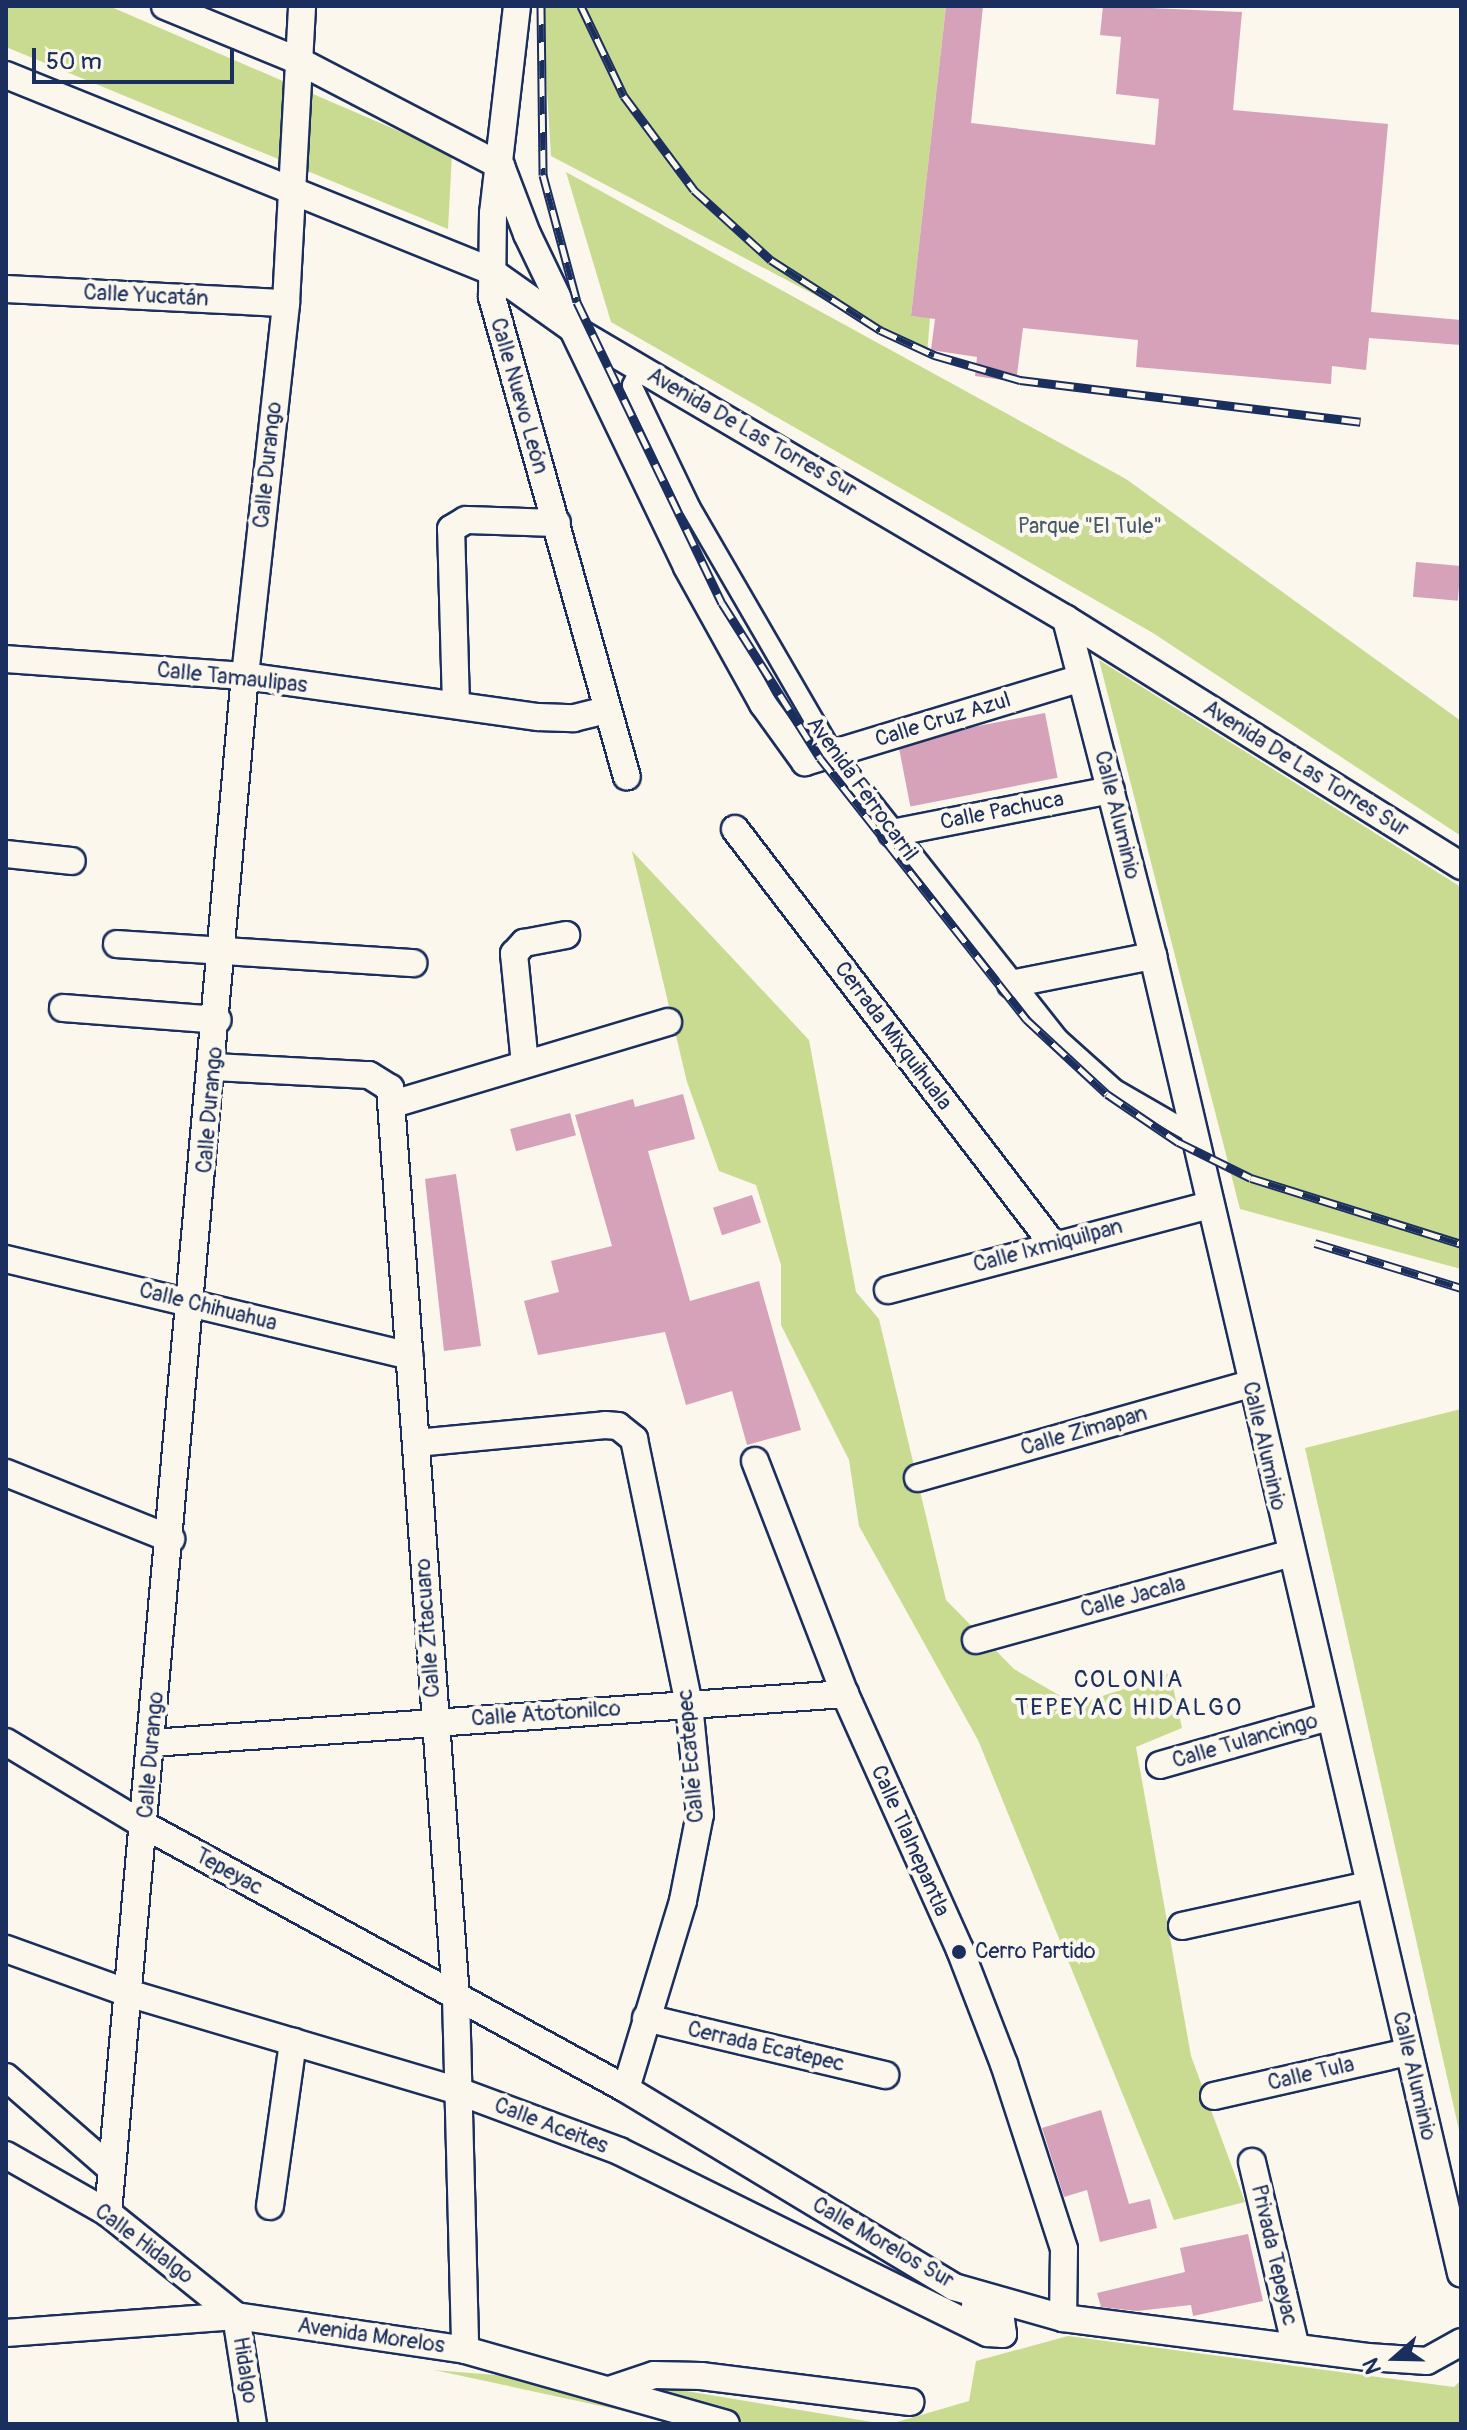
<!DOCTYPE html>
<html>
<head>
<meta charset="utf-8">
<style>
	body { margin:0 }
	#map { position:relative; width:1467px; height:2430px; overflow:hidden; background:#fbf7ec; font-family:Pangolin,sans-serif }
	div>[style] { position:absolute }
	.green>* { inset:0; background:#c9db90 }
	.building>* { inset:0; background:#d6a2ba; transform-origin:0 0 }
	.roads { filter:drop-shadow(2px 0 #1b2f5e) drop-shadow(-2px 0 #1b2f5e) drop-shadow(0 2px #1b2f5e) drop-shadow(0 -2px #1b2f5e) }
	.pedestrian>* { height:18px; margin:-9px; padding:0 9px; transform-origin:9px; border-radius:9px; background:#fbf7ec }
	.minor>* { height:26px; margin:-13px; padding:0 13px; transform-origin:13px; border-radius:13px; background:#fbf7ec }
	.rail>* { height:9px; margin-top:-4.5px; transform-origin:0; background:repeating-linear-gradient(90deg,#fbf7ec 0 18px,#1b2f5e 0 36px); box-sizing:border-box; border-block:2px solid #1b2f5e }
	.dots>* { width:22px; height:22px; translate:-50% -50%; box-sizing:border-box; border:4px solid #fbf7ec; border-radius:50% }
	span { translate:-50% -50%; white-space:nowrap; text-align:center; line-height:1.15; -webkit-text-stroke:8px #fbf7ec; paint-order:stroke }
	.street-label { font-size:22px; color:#1b2f5e }
	.park-label { font-size:22px; color:#465a6a }
	.poi-label { font-size:22px; color:#1b2f5e }
	.left { translate:0 -50%; text-align:left }
	.neighbourhood-label { font-size:24px; color:#1b2f5e; letter-spacing:2px }
	.frame { position:absolute; inset:0; border:8px solid #1b2f5e; pointer-events:none }
	.north { position:absolute; left:1355px; top:2318px; width:80px; height:80px; -webkit-text-stroke:6px #fbf7ec; paint-order:stroke; rotate:250deg; font-size:22px; font-weight:700; line-height:32px; text-align:center; color:#1b2f5e }
	.north::after { content:''; display:block; margin:auto; width:28px; height:36px; background:#1b2f5e; clip-path:polygon(50% 0,100% 100%,50% 72%,0 100%) }
	.scale { position:absolute; left:32px; top:48px; width:202px; height:36px; box-sizing:border-box; border:4px solid #1b2f5e; border-top:0; padding-left:10px; font-size:24px; line-height:28px; white-space:nowrap; color:#1b2f5e; -webkit-text-stroke:6px #fbf7ec; paint-order:stroke }
</style>
</head>
<body>
<div id="map">
	<div class="green">
		<div style="clip-path:polygon(6px 6px,109px 6px,452px 154px,448px 229px,6px 47px)"></div>
		<div style="clip-path:polygon(542px 6px,946px 6px,911px 316px,930px 318px,927px 354px,551px 156px)"></div>
		<div style="clip-path:polygon(566px 172px,1126px 479px,1461px 721px,1461px 836px,1153px 633px,611px 322px)"></div>
		<div style="clip-path:polygon(1099px 660px,1461px 887px,1461px 1269px,1240px 1209px)"></div>
		<div style="clip-path:polygon(632px 851px,809px 1040px,856px 1292px,879px 1319px,946px 1600px,1014px 1669px,1076px 1705px,1170px 1673px,1182px 1728px,1136px 1747px,1191px 2056px,1245px 2202px,1174px 2220px,978px 1740px,859px 1526px,849px 1460px,781px 1325px,781px 1265px,756px 1185px,719px 1171px,687px 1082px)"></div>
		<div style="clip-path:polygon(1461px 1409px,1461px 2139px,1305px 1448px)"></div>
		<div style="clip-path:polygon(1068px 2336px,1454px 2387px,1461px 2380px,1461px 2424px,890px 2424px,969px 2401px,976px 2361px)"></div>
		<div style="clip-path:polygon(434px 2370px,686px 2391px,884px 2424px,685px 2424px)"></div>
	</div>
	<div class="building">
		<div style="clip-path:polygon(946px 6px,983px 6px,971px 123px,1155px 145px,1159px 99px,1116px 94px,1121px 37px,1100px 35px,1103px 6px,1242px 12px,1233px 110px,1388px 124px,1371px 312px,1461px 320px,1461px 345px,1369px 338px,1366px 370px,1332px 366px,1331px 384px,1136px 367px,1138px 340px,1023px 328px,1016px 382px,975px 376px,977px 357px,931px 350px,935px 319px,911px 316px)"></div>
		<div style="left:1416px;top:562px;width:45px;height:35px;rotate:5deg"></div>
		<div style="left:1045px;top:713px;width:66px;height:150px;rotate:79deg"></div>
		<div style="clip-path:polygon(683px 1094px,695px 1139px,648px 1151px,690px 1301px,759px 1281px,801px 1430px,747px 1445px,732px 1391px,686px 1405px,665px 1332px,538px 1355px,524px 1301px,559px 1292px,551px 1261px,612px 1246px,575px 1115px,633px 1099px,635px 1107px)"></div>
		<div style="left:570px;top:1113px;width:23px;height:62px;rotate:75deg"></div>
		<div style="clip-path:polygon(456px 1174px,481px 1346px,444px 1351px,425px 1179px)"></div>
		<div style="left:752px;top:1195px;width:29px;height:41px;rotate:72deg"></div>
		<div style="clip-path:polygon(1101px 2110px,1129px 2204px,1150px 2199px,1157px 2228px,1100px 2242px,1087px 2190px,1064px 2197px,1042px 2128px)"></div>
		<div style="clip-path:polygon(1248px 2234px,1263px 2301px,1193px 2316px,1191px 2305px,1137px 2311px,1101px 2307px,1097px 2293px,1185px 2272px,1180px 2248px)"></div>
	</div>
	<div class="roads">
		<div class="pedestrian">
			<div style="left:640px;top:368px;width:19px;rotate:115deg"></div>
			<div style="left:632px;top:385px;width:136px;rotate:64.4deg"></div>
			<div style="left:691px;top:508px;width:283px;rotate:59.9deg"></div>
			<div style="left:833px;top:753px;width:363px;rotate:51.7deg"></div>
			<div style="left:1058px;top:1038px;width:76px;rotate:41.8deg"></div>
			<div style="left:1115px;top:1089px;width:90px;rotate:30deg"></div>
		</div>
		<div class="minor">
			<div style="left:165px;top:6px;width:145px;rotate:22.3deg"></div>
			<div style="left:299px;top:61px;width:228px;rotate:27.5deg"></div>
			<div style="left:517px;top:6px;width:208px;rotate:96.6deg"></div>
			<div style="left:493px;top:213px;width:84px;rotate:90.7deg"></div>
			<div style="left:492px;top:297px;width:498px;rotate:74.3deg"></div>
			<div style="left:6px;top:75px;width:523px;rotate:22deg"></div>
			<div style="left:491px;top:271px;width:100px;rotate:35.3deg"></div>
			<div style="left:573px;top:329px;width:572px;rotate:30.47deg"></div>
			<div style="left:1066px;top:619px;width:466px;rotate:32deg"></div>
			<div style="left:501px;top:166px;width:73px;rotate:69.1deg"></div>
			<div style="left:527px;top:234px;width:369px;rotate:64.3deg"></div>
			<div style="left:687px;top:567px;width:157px;rotate:61deg"></div>
			<div style="left:763px;top:704px;width:72px;rotate:54.1deg"></div>
			<div style="left:805px;top:762px;width:288px;rotate:-16.9deg"></div>
			<div style="left:6px;top:289px;width:280px;rotate:2.9deg"></div>
			<div style="left:1066px;top:619px;width:348px;rotate:75.5deg"></div>
			<div style="left:1153px;top:956px;width:1353px;rotate:76.84deg"></div>
			<div style="left:6px;top:659px;width:240px;rotate:4.1deg"></div>
			<div style="left:245px;top:676px;width:296px;rotate:8deg"></div>
			<div style="left:538px;top:717px;width:36px;rotate:2deg"></div>
			<div style="left:574px;top:718px;width:34px;rotate:-14deg"></div>
			<div style="left:456px;top:705px;width:176px;rotate:-91.6deg"></div>
			<div style="left:451px;top:529px;width:17px;rotate:-31deg"></div>
			<div style="left:466px;top:520px;width:91px;rotate:1.9deg"></div>
			<div style="left:735px;top:829px;width:521px;rotate:52.56deg"></div>
			<div style="left:892px;top:833px;width:223px;rotate:-11.1deg"></div>
			<div style="left:6px;top:854px;width:66px;rotate:6.1deg"></div>
			<div style="left:117px;top:944px;width:297px;rotate:3.7deg"></div>
			<div style="left:1011px;top:984px;width:145px;rotate:-11.2deg"></div>
			<div style="left:63px;top:1008px;width:155px;rotate:4.4deg"></div>
			<div style="left:525px;top:1064px;width:111px;rotate:-95.7deg"></div>
			<div style="left:514px;top:954px;width:15px;rotate:-48deg"></div>
			<div style="left:524px;top:943px;width:43px;rotate:-10.8deg"></div>
			<div style="left:214px;top:1067px;width:155px;rotate:3deg"></div>
			<div style="left:369px;top:1075px;width:25px;rotate:32deg"></div>
			<div style="left:390px;top:1088px;width:911px;rotate:85.85deg"></div>
			<div style="left:456px;top:1997px;width:353px;rotate:88.5deg"></div>
			<div style="left:393px;top:1104px;width:287px;rotate:-16.6deg"></div>
			<div style="left:6px;top:1259px;width:415px;rotate:13.5deg"></div>
			<div style="left:888px;top:1290px;width:333px;rotate:-14.8deg"></div>
			<div style="left:416px;top:1443px;width:190px;rotate:-5.4deg"></div>
			<div style="left:605px;top:1425px;width:13px;rotate:4deg"></div>
			<div style="left:618px;top:1426px;width:21px;rotate:39deg"></div>
			<div style="left:634px;top:1439px;width:271px;rotate:78.3deg"></div>
			<div style="left:689px;top:1704px;width:111px;rotate:84.3deg"></div>
			<div style="left:700px;top:1814px;width:89px;rotate:101.1deg"></div>
			<div style="left:683px;top:1901px;width:196px;rotate:106.9deg"></div>
			<div style="left:755px;top:1461px;width:250px;rotate:68.9deg"></div>
			<div style="left:845px;top:1694px;width:281px;rotate:65.8deg"></div>
			<div style="left:960px;top:1950px;width:122px;rotate:68.9deg"></div>
			<div style="left:1004px;top:2064px;width:194px;rotate:72deg"></div>
			<div style="left:1064px;top:2249px;width:69px;rotate:90.8deg"></div>
			<div style="left:6px;top:1473px;width:178px;rotate:21.8deg"></div>
			<div style="left:918px;top:1478px;width:345px;rotate:-15.8deg"></div>
			<div style="left:976px;top:1640px;width:325px;rotate:-15.4deg"></div>
			<div style="left:6px;top:1742px;width:161px;rotate:31deg"></div>
			<div style="left:144px;top:1825px;width:550px;rotate:28.71deg"></div>
			<div style="left:626px;top:2089px;width:383px;rotate:31.1deg"></div>
			<div style="left:954px;top:2287px;width:113px;rotate:15.9deg"></div>
			<div style="left:1063px;top:2318px;width:307px;rotate:7.3deg"></div>
			<div style="left:1368px;top:2357px;width:59px;rotate:3.9deg"></div>
			<div style="left:1427px;top:2361px;width:39px;rotate:-29deg"></div>
			<div style="left:151px;top:1743px;width:696px;rotate:-4.04deg"></div>
			<div style="left:1160px;top:1765px;width:176px;rotate:-15.9deg"></div>
			<div style="left:1182px;top:1926px;width:190px;rotate:-12.4deg"></div>
			<div style="left:6px;top:1949px;width:133px;rotate:19.8deg"></div>
			<div style="left:131px;top:1994px;width:341px;rotate:16.5deg"></div>
			<div style="left:458px;top:2091px;width:172px;rotate:20.4deg"></div>
			<div style="left:619px;top:2151px;width:411px;rotate:26.3deg"></div>
			<div style="left:988px;top:2333px;width:15px;rotate:4deg"></div>
			<div style="left:1003px;top:2334px;width:14px;rotate:-98deg"></div>
			<div style="left:1001px;top:2320px;width:30px;rotate:-150deg"></div>
			<div style="left:646px;top:2018px;width:246px;rotate:13.4deg"></div>
			<div style="left:6px;top:2077px;width:135px;rotate:41.1deg"></div>
			<div style="left:1214px;top:2096px;width:198px;rotate:-12.8deg"></div>
			<div style="left:6px;top:2155px;width:117px;rotate:29.6deg"></div>
			<div style="left:108px;top:2213px;width:164px;rotate:38.8deg"></div>
			<div style="left:1252px;top:2162px;width:191px;rotate:76.7deg"></div>
			<div style="left:270px;top:2206px;width:166px;rotate:-82deg"></div>
			<div style="left:108px;top:2213px;width:1543px;rotate:-84.91deg"></div>
			<div style="left:245px;top:676px;width:375px;rotate:-83.7deg"></div>
			<div style="left:286px;top:303px;width:297px;rotate:-86.9deg"></div>
			<div style="left:236px;top:2316px;width:109px;rotate:81.1deg"></div>
			<div style="left:6px;top:2333px;width:231px;rotate:-4.2deg"></div>
			<div style="left:236px;top:2316px;width:232px;rotate:8.4deg"></div>
			<div style="left:465px;top:2350px;width:271px;rotate:15.8deg"></div>
			<div style="left:612px;top:2389px;width:44px;rotate:-18.4deg"></div>
			<div style="left:654px;top:2375px;width:47px;rotate:1.2deg"></div>
			<div style="left:701px;top:2376px;width:211px;rotate:7.1deg"></div>
		</div>
	</div>
	<div class="rail">
		<div style="left:541px;top:6px;width:169px;rotate:89.3deg"></div>
		<div style="left:543px;top:175px;width:131px;rotate:75deg"></div>
		<div style="left:577px;top:302px;width:334px;rotate:64.3deg"></div>
		<div style="left:722px;top:603px;width:183px;rotate:57.7deg"></div>
		<div style="left:820px;top:758px;width:333px;rotate:51.7deg"></div>
		<div style="left:1026px;top:1019px;width:110px;rotate:42.8deg"></div>
		<div style="left:1107px;top:1094px;width:86px;rotate:34.1deg"></div>
		<div style="left:1178px;top:1142px;width:81px;rotate:26.3deg"></div>
		<div style="left:1251px;top:1178px;width:220px;rotate:17.4deg"></div>
		<div style="left:581px;top:6px;width:100px;rotate:64.5deg"></div>
		<div style="left:624px;top:96px;width:117px;rotate:53.3deg"></div>
		<div style="left:694px;top:190px;width:104px;rotate:42.3deg"></div>
		<div style="left:771px;top:260px;width:130px;rotate:32.7deg"></div>
		<div style="left:880px;top:330px;width:60px;rotate:24.8deg"></div>
		<div style="left:934px;top:355px;width:90px;rotate:16.2deg"></div>
		<div style="left:1020px;top:380px;width:343px;rotate:7deg"></div>
		<div style="left:1315px;top:1243px;width:153px;rotate:17.1deg"></div>
	</div>
	<div class="dots">
		<div style="left:959px;top:1952px;background:#1b2f5e"></div>
	</div>
	<div class="street-label">
		<span style="left:146px;top:296px;rotate:3deg">Calle Yucatán</span>
		<span style="left:519px;top:396px;rotate:74deg">Calle Nuevo León</span>
		<span style="left:752px;top:433px;rotate:30deg">Avenida De Las Torres Sur</span>
		<span style="left:268px;top:465px;rotate:-84deg">Calle Durango</span>
		<span style="left:232px;top:678px;rotate:6deg">Calle Tamaulipas</span>
		<span style="left:943px;top:720px;rotate:-17deg">Calle Cruz Azul</span>
		<span style="left:1306px;top:769px;rotate:32deg">Avenida De Las Torres Sur</span>
		<span style="left:862px;top:789px;rotate:54deg">Avenida Ferrocarril</span>
		<span style="left:1002px;top:811px;rotate:-11deg">Calle Pachuca</span>
		<span style="left:1117px;top:815px;rotate:76deg">Calle Aluminio</span>
		<span style="left:893px;top:1036px;rotate:53deg">Cerrada Mixquihuala</span>
		<span style="left:210px;top:1110px;rotate:-85deg">Calle Durango</span>
		<span style="left:1048px;top:1246px;rotate:-15deg">Calle Ixmiquilpan</span>
		<span style="left:208px;top:1307px;rotate:14deg">Calle Chihuahua</span>
		<span style="left:1084px;top:1431px;rotate:-16deg">Calle Zimapan</span>
		<span style="left:1264px;top:1446px;rotate:77deg">Calle Aluminio</span>
		<span style="left:1133px;top:1597px;rotate:-15deg">Calle Jacala</span>
		<span style="left:428px;top:1628px;rotate:-94deg">Calle Zitacuaro</span>
		<span style="left:546px;top:1714px;rotate:-4deg">Calle Atotonilco</span>
		<span style="left:1245px;top:1741px;rotate:-16deg">Calle Tulancingo</span>
		<span style="left:151px;top:1755px;rotate:-85deg">Calle Durango</span>
		<span style="left:691px;top:1756px;rotate:-95deg">Calle Ecatepec</span>
		<span style="left:910px;top:1841px;rotate:66deg">Calle Tlalnepantla</span>
		<span style="left:229px;top:1872px;rotate:29deg">Tepeyac</span>
		<span style="left:766px;top:2047px;rotate:13deg">Cerrada Ecatepec</span>
		<span style="left:1311px;top:2074px;rotate:-13deg">Calle Tula</span>
		<span style="left:1414px;top:2076px;rotate:77deg">Calle Aluminio</span>
		<span style="left:551px;top:2126px;rotate:21deg">Calle Aceites</span>
		<span style="left:883px;top:2243px;rotate:30deg">Calle Morelos Sur</span>
		<span style="left:144px;top:2244px;rotate:37deg">Calle Hidalgo</span>
		<span style="left:1274px;top:2255px;rotate:77deg">Privada Tepeyac</span>
		<span style="left:371px;top:2336px;rotate:8deg">Avenida Morelos</span>
		<span style="left:245px;top:2370px;rotate:81deg">Hidalgo</span>
	</div>
	<div class="park-label">
		<span style="left:1090px;top:527px">Parque "El Tule"</span>
	</div>
	<div class="poi-label">
		<span class="left" style="left:975px;top:1952px">Cerro Partido</span>
	</div>
	<div class="neighbourhood-label">
		<span style="left:1129px;top:1694px">COLONIA<br>TEPEYAC HIDALGO</span>
	</div>
	<div class="frame"></div>
	<div class="north">N</div>
	<div class="scale">50 m</div>
</div>
</body>
</html>
